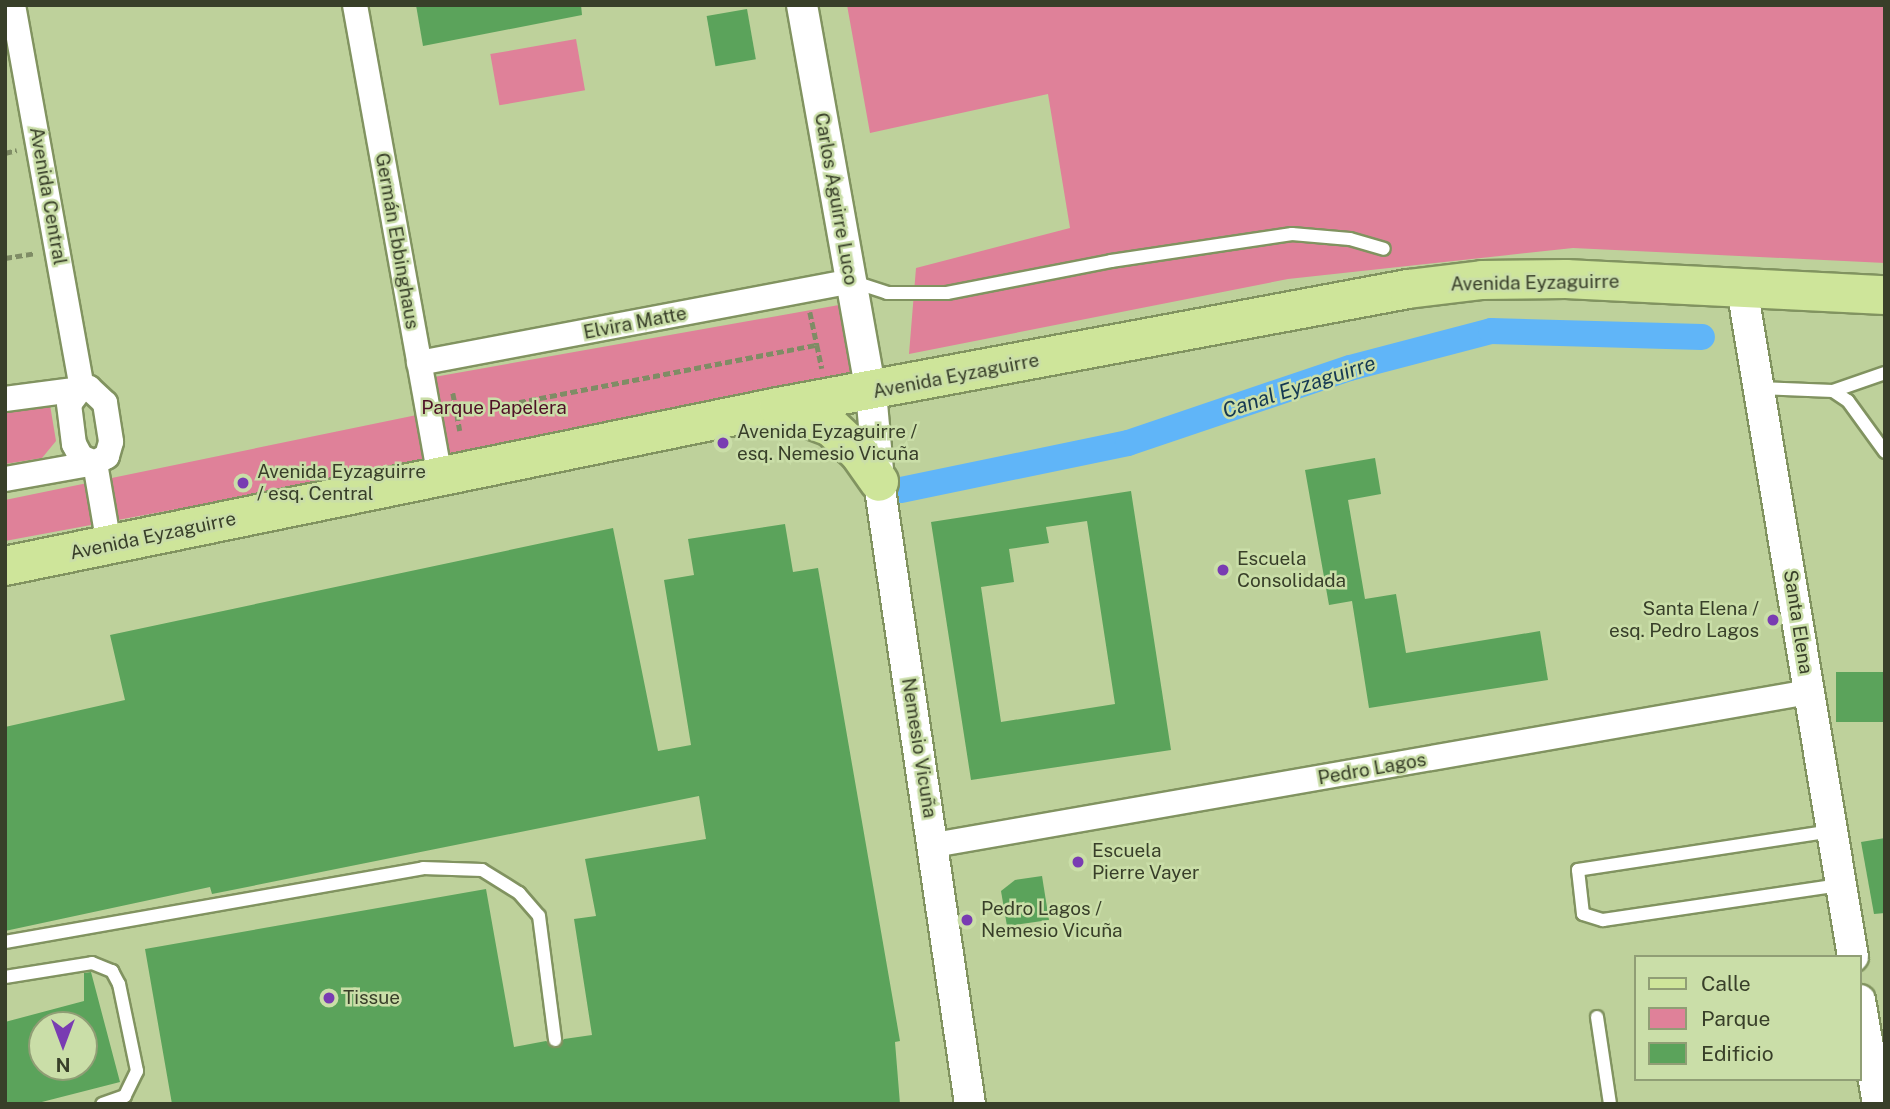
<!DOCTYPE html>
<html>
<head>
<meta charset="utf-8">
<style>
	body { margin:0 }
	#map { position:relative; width:1890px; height:1109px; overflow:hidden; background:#bed19b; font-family:"Public Sans",sans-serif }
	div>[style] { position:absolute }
	.green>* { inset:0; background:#df8199; transform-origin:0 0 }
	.canal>* { height:26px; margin:-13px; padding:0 13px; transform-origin:13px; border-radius:13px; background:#60b5f8 }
	.building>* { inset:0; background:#5ba35b; transform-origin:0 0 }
	.path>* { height:4.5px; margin-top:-2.25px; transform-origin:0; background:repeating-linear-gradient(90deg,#7f8c65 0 7px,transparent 0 10.5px) }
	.roads { filter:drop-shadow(2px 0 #819360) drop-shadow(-2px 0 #819360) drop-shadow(0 2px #819360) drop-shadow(0 -2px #819360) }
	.service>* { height:12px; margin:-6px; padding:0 6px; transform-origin:6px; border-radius:6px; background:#fff }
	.minor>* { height:24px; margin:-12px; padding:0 12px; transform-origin:12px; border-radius:12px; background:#fff }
	.tertiary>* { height:30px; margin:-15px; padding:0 15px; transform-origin:15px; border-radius:15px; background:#fff }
	.primary>* { height:38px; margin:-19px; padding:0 19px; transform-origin:19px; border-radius:19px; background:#cee59a }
	.dots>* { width:19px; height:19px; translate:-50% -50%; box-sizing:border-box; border:4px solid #cadea8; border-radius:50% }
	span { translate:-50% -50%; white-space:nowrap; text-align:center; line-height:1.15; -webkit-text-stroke:5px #cadea8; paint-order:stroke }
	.street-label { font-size:19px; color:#383f29 }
	.park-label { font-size:19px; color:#4e1026 }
	.poi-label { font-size:19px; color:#383f29 }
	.left { translate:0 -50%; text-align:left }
	.right { translate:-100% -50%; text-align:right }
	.water-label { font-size:21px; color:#143852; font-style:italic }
	.frame { position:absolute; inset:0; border:7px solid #383f29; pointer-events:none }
	.legend { position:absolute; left:1634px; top:955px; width:228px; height:126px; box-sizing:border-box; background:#cadea8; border:2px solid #909e75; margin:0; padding:9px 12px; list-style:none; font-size:21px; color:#383f29 }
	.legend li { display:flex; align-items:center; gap:14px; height:35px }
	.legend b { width:35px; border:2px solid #909e75 }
	.north { position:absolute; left:28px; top:1011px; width:70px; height:70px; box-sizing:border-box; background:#cadea8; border:2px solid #909e75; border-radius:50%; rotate:180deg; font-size:19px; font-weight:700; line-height:28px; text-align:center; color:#383f29 }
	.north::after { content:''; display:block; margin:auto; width:24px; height:32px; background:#793cb2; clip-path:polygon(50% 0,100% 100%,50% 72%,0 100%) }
</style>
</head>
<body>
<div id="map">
	<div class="green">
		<div style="clip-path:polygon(847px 5px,1885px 5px,1885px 263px,1573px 248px,1288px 279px,909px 354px,916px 268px,1070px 228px,1048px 94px,870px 133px)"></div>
		<div style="left:576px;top:39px;width:52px;height:87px;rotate:80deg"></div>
		<div style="clip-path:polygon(839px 305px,853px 383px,5px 541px,5px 500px,441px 410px,434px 377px)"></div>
		<div style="clip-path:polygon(49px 399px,56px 441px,42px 458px,5px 464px,5px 407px)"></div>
	</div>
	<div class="canal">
		<div style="left:901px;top:490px;width:232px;rotate:-11.7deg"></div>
		<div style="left:1128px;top:443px;width:234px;rotate:-18.7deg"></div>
		<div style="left:1350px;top:368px;width:146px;rotate:-14.7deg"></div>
		<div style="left:1491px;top:331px;width:211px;rotate:1.6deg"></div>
	</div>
	<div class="building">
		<div style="clip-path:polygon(416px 5px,581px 5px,582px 15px,423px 46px)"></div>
		<div style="left:747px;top:9px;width:51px;height:41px;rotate:80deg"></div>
		<div style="clip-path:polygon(1375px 458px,1381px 494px,1348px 500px,1365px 599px,1396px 594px,1406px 653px,1540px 631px,1548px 680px,1369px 708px,1352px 601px,1329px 605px,1305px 470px)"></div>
		<div style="clip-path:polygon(evenodd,1131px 491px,1171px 750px,971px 780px,931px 522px,1131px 491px,1087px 521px,1115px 704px,1001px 722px,981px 587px,1014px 582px,1009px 549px,1049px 543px,1046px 527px,1087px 521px)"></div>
		<div style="clip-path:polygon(785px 524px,793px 572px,818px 568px,900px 1041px,895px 1042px,900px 1104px,172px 1104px,145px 949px,486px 889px,514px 1047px,546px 1041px,557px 1048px,564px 1039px,592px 1035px,574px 919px,596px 916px,585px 859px,706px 839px,699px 796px,212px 894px,210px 887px,5px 931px,5px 727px,125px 700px,110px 635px,613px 528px,658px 751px,691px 745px,664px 580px,694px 575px,688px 539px)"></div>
		<div style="left:1885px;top:672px;width:50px;height:49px;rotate:90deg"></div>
		<div style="clip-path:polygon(1885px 838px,1885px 913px,1874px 914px,1861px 842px)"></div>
		<div style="clip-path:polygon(1042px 876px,1049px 920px,1007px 926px,1001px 891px,1015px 880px)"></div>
		<div style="clip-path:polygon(evenodd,91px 972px,120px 1082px,34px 1104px,5px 1104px,5px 1022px,84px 1001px,84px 973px,91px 972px,42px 1025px,84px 1025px,84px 1067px,42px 1067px,42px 1025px)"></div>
	</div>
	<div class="path">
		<div style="left:5px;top:153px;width:12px;rotate:-14deg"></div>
		<div style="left:5px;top:258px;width:31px;rotate:-9deg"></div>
		<div style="left:810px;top:312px;width:34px;rotate:78deg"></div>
		<div style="left:453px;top:393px;width:21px;rotate:79deg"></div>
		<div style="left:457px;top:414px;width:367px;rotate:-10.9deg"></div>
		<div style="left:817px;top:345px;width:24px;rotate:78deg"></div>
		<div style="left:457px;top:414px;width:17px;rotate:80deg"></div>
	</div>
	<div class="roads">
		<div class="service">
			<div style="left:851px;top:281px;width:38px;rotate:18deg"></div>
			<div style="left:887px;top:293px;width:60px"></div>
			<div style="left:947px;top:293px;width:167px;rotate:-11deg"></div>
			<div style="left:1111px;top:261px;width:183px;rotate:-8.5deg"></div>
			<div style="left:1292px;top:234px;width:58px;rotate:4.9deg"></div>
			<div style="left:1350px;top:239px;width:35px;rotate:16deg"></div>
			<div style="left:1759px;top:388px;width:74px;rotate:2.3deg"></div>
			<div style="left:1833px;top:391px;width:18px;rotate:34deg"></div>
			<div style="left:1848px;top:401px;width:63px;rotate:54deg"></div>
			<div style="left:1833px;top:391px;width:55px;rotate:-19.1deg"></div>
			<div style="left:1832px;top:831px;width:257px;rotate:171.3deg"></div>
			<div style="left:1578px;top:870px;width:44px;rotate:83.5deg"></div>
			<div style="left:1583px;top:914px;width:21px;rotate:17deg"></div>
			<div style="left:1603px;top:920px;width:241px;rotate:-8.4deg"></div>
			<div style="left:5px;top:942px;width:424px;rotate:-10deg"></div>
			<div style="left:423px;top:868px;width:59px;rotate:1.9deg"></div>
			<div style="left:482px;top:870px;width:44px;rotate:31.9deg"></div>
			<div style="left:519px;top:893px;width:30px;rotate:49deg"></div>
			<div style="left:539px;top:916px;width:125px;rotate:82.6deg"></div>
			<div style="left:5px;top:977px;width:88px;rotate:-9.1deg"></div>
			<div style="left:92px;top:963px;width:22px;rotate:22deg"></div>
			<div style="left:112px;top:971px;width:15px;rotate:62deg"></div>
			<div style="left:119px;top:984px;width:89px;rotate:78.3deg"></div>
			<div style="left:137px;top:1071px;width:28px;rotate:116deg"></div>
			<div style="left:125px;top:1096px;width:24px;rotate:161deg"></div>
			<div style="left:1597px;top:1017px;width:88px;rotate:81.5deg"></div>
		</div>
		<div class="minor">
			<div style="left:13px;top:5px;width:388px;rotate:79.8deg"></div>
			<div style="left:355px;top:5px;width:480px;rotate:79.8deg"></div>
			<div style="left:419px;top:363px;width:440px;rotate:-10.7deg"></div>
			<div style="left:82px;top:387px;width:21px;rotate:127deg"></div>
			<div style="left:69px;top:404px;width:40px;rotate:82.9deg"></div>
			<div style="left:74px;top:444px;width:15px;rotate:62deg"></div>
			<div style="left:81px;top:457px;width:15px;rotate:23deg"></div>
			<div style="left:5px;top:399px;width:85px;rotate:-7.5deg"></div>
			<div style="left:89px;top:388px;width:22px;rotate:43deg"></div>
			<div style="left:105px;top:403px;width:39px;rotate:81deg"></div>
			<div style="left:111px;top:442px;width:15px;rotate:106deg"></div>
			<div style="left:107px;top:456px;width:14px;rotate:150deg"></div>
			<div style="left:95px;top:463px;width:91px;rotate:169.9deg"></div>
			<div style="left:95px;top:463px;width:83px;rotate:80.3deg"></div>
			<div style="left:934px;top:845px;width:888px;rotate:-9.92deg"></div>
		</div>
		<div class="tertiary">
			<div style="left:802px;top:5px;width:393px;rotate:79.9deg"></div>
			<div style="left:871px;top:392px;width:90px;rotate:84.9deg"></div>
			<div style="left:879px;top:482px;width:629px;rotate:81.68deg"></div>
			<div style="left:1742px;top:288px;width:678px;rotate:80.58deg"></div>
			<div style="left:1860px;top:1000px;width:106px;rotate:80.2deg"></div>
		</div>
		<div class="primary">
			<div style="left:780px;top:408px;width:54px;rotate:20.4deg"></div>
			<div style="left:831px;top:427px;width:38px;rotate:43deg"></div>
			<div style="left:859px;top:453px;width:35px;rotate:55deg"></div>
			<div style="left:5px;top:566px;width:789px;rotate:-11.62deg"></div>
			<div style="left:778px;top:407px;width:641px;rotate:-10.61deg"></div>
			<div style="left:1408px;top:289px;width:75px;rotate:-6.9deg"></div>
			<div style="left:1482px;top:280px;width:84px;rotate:-0.7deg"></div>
			<div style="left:1566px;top:279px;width:319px;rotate:2.9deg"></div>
		</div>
	</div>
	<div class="dots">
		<div style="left:723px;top:443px;background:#793cb2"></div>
		<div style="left:243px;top:483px;background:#793cb2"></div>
		<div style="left:1223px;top:570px;background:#793cb2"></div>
		<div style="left:1773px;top:620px;background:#793cb2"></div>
		<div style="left:1078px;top:862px;background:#793cb2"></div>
		<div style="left:967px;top:920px;background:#793cb2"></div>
		<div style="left:329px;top:998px;background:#793cb2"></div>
	</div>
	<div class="street-label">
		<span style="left:48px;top:196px;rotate:80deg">Avenida Central</span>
		<span style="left:836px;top:199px;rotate:80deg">Carlos Aguirre Luco</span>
		<span style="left:397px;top:241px;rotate:80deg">Germán Ebbinghaus</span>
		<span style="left:1535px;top:283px;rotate:-1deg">Avenida Eyzaguirre</span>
		<span style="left:635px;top:323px;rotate:-11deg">Elvira Matte</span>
		<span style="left:956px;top:376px;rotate:-11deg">Avenida Eyzaguirre</span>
		<span style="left:153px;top:536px;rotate:-12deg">Avenida Eyzaguirre</span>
		<span style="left:1798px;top:622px;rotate:81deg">Santa Elena</span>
		<span style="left:919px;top:748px;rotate:81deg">Nemesio Vicuña</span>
		<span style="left:1372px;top:769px;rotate:-10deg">Pedro Lagos</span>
	</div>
	<div class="park-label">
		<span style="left:494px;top:408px">Parque Papelera</span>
	</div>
	<div class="poi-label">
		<span class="left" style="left:737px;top:443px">Avenida Eyzaguirre /<br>esq. Nemesio Vicuña</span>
		<span class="left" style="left:257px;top:483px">Avenida Eyzaguirre<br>/ esq. Central</span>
		<span class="left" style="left:1237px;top:570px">Escuela<br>Consolidada</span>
		<span class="right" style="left:1759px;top:620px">Santa Elena /<br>esq. Pedro Lagos</span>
		<span class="left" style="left:1092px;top:862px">Escuela<br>Pierre Vayer</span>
		<span class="left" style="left:981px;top:920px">Pedro Lagos /<br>Nemesio Vicuña</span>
		<span class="left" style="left:343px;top:998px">Tissue</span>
	</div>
	<div class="water-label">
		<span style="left:1299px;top:387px;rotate:-18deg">Canal Eyzaguirre</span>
	</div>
	<div class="frame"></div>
	<ul class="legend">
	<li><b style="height:9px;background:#cee59a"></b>Calle</li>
	<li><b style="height:19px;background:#df8199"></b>Parque</li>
	<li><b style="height:19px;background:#5ba35b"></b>Edificio</li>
	</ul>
	<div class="north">N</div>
</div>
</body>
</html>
